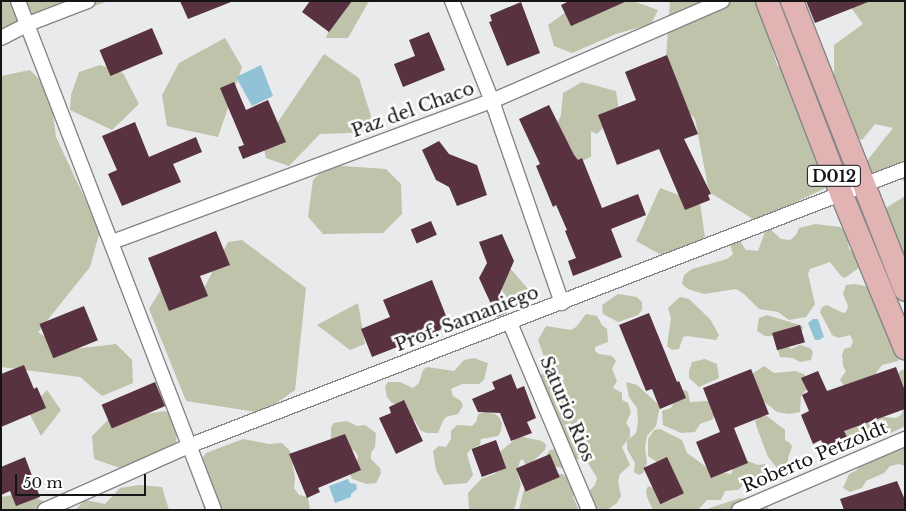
<!DOCTYPE html>
<html>
<head>
<meta charset="utf-8">
<style>
	body { margin:0 }
	#map { position:relative; width:906px; height:511px; overflow:hidden; background:#e9eaec; font-family:"Libre Baskerville",serif }
	div>[style] { position:absolute }
	.green>* { inset:0; background:#bec3aa }
	.water>* { inset:0; background:#91c2d5 }
	.building>* { inset:0; background:#583240; transform-origin:0 0 }
	.roads { filter:drop-shadow(1px 0 #848687) drop-shadow(-1px 0 #848687) drop-shadow(0 1px #848687) drop-shadow(0 -1px #848687) }
	.minor>* { height:14px; margin:-7px; padding:0 7px; transform-origin:7px; border-radius:7px; background:#fff }
	.primary>* { height:22px; margin:-11px; padding:0 11px; transform-origin:11px; border-radius:11px; background:#e1b3b3 }
	span { translate:-50% -50%; white-space:nowrap; text-align:center; line-height:1.15; -webkit-text-stroke:5px #fff; paint-order:stroke }
	.shield-label span { padding:1px 4px; background:#fff; border:1px solid; border-radius:4px; -webkit-text-stroke-width:0 }
	.shield-label { font-size:16px; color:#151516; font-weight:700 }
	.street-label { font-size:18px; color:#151516 }
	.frame { position:absolute; inset:0; border:2px solid #151516; pointer-events:none }
	.scale { position:absolute; left:15px; top:474px; width:131px; height:22px; box-sizing:border-box; border:2px solid #151516; border-top:0; padding-left:6px; font-size:15px; line-height:18px; white-space:nowrap; color:#151516; -webkit-text-stroke:4px #fff; paint-order:stroke }
</style>
</head>
<body>
<div id="map">
	<div class="green">
		<div style="clip-path:polygon(1px 1px,108px 1px,1px 39px)"></div>
		<div style="clip-path:polygon(339px 1px,369px 1px,348px 38px,326px 38px)"></div>
		<div style="clip-path:polygon(581px 1px,633px 1px,658px 10px,651px 24px,616px 34px,572px 53px,554px 46px,548px 25px)"></div>
		<div style="clip-path:polygon(670px 1px,752px 1px,760px 8px,777px 65px,814px 98px,838px 182px,756px 221px,709px 192px,695px 119px,664px 85px)"></div>
		<div style="clip-path:polygon(842px 1px,905px 1px,905px 181px,871px 173px,866px 162px,893px 128px,875px 124px,862px 140px,834px 124px,834px 45px,863px 24px,847px 2px)"></div>
		<div style="clip-path:polygon(225px 38px,242px 67px,218px 137px,167px 126px,162px 95px,179px 63px)"></div>
		<div style="clip-path:polygon(324px 54px,359px 78px,376px 132px,320px 134px,289px 166px,266px 158px,263px 144px)"></div>
		<div style="clip-path:polygon(100px 65px,123px 73px,139px 104px,112px 130px,70px 110px,71px 95px,79px 72px)"></div>
		<div style="clip-path:polygon(30px 70px,50px 90px,56px 137px,100px 231px,90px 267px,38px 332px,65px 350px,116px 344px,132px 360px,133px 383px,102px 396px,80px 377px,1px 367px,1px 76px)"></div>
		<div style="clip-path:polygon(582px 82px,616px 91px,619px 111px,597px 134px,591px 131px,591px 157px,573px 165px,545px 152px,561px 115px,563px 93px)"></div>
		<div style="clip-path:polygon(328px 165px,386px 169px,401px 184px,402px 214px,383px 233px,323px 234px,308px 217px,313px 180px)"></div>
		<div style="clip-path:polygon(660px 188px,700px 203px,705px 237px,665px 257px,636px 241px)"></div>
		<div style="clip-path:polygon(905px 196px,905px 259px,886px 208px)"></div>
		<div style="clip-path:polygon(815px 224px,840px 227px,846px 232px,849px 249px,860px 259px,860px 267px,845px 278px,841px 276px,830px 262px,810px 269px,808px 274px,815px 304px,806px 317px,789px 320px,778px 312px,759px 309px,744px 294px,736px 289px,704px 294px,688px 289px,682px 284px,684px 275px,692px 269px,727px 259px,733px 254px,730px 245px,735px 240px,740px 241px,746px 250px,758px 251px,765px 232px,770px 229px,781px 239px,790px 240px,796px 235px,799px 228px)"></div>
		<div style="clip-path:polygon(242px 240px,306px 288px,295px 390px,262px 413px,186px 401px,149px 309px,160px 291px,204px 288px,228px 242px)"></div>
		<div style="clip-path:polygon(509px 267px,528px 289px,507px 298px,493px 276px)"></div>
		<div style="clip-path:polygon(855px 284px,874px 288px,901px 355px,898px 361px,882px 365px,874px 376px,845px 387px,840px 380px,846px 371px,843px 366px,842px 355px,844px 349px,851px 347px,853px 341px,850px 335px,838px 338px,832px 335px,820px 312px,822px 307px,827px 305px,843px 313px,846px 312px,848px 306px,843px 294px,846px 285px)"></div>
		<div style="clip-path:polygon(618px 294px,637px 297px,642px 302px,642px 310px,638px 315px,618px 322px,603px 314px,602px 305px)"></div>
		<div style="clip-path:polygon(680px 297px,689px 299px,710px 319px,719px 335px,716px 340px,687px 336px,683px 337px,679px 349px,672px 350px,667px 346px,671px 318px,668px 308px)"></div>
		<div style="clip-path:polygon(358px 303px,365px 344px,350px 350px,317px 325px)"></div>
		<div style="clip-path:polygon(586px 314px,597px 316px,602px 325px,607px 329px,608px 342px,595px 347px,595px 351px,599px 354px,612px 356px,616px 361px,612px 369px,617px 381px,613px 388px,622px 393px,622px 400px,628px 403px,631px 412px,626px 423px,630px 429px,630px 437px,622px 447px,630px 465px,620px 474px,618px 481px,621px 496px,617px 503px,607px 510px,590px 510px,586px 494px,595px 485px,597px 478px,586px 460px,576px 459px,574px 464px,565px 469px,551px 465px,547px 454px,550px 450px,555px 449px,557px 445px,540px 377px,547px 365px,538px 340px,546px 326px,571px 330px,576px 327px)"></div>
		<div style="clip-path:polygon(767px 315px,803px 326px,801px 337px,765px 336px,757px 331px,759px 318px)"></div>
		<div style="clip-path:polygon(786px 345px,791px 349px,800px 345px,810px 348px,813px 352px,811px 360px,800px 362px,793px 358px,780px 357px,778px 350px)"></div>
		<div style="clip-path:polygon(474px 358px,488px 363px,484px 380px,479px 384px,462px 384px,451px 389px,453px 396px,461px 401px,463px 406px,458px 414px,446px 417px,443px 421px,438px 433px,426px 433px,420px 430px,415px 421px,408px 419px,399px 406px,392px 403px,387px 397px,385px 387px,388px 382px,400px 382px,413px 388px,419px 383px,423px 370px,427px 367px,454px 371px,464px 360px)"></div>
		<div style="clip-path:polygon(705px 359px,717px 364px,719px 378px,699px 387px,689px 378px,689px 371px,692px 362px)"></div>
		<div style="clip-path:polygon(764px 366px,774px 373px,795px 371px,804px 374px,810px 383px,809px 387px,801px 396px,800px 412px,789px 414px,777px 412px,762px 400px,752px 374px)"></div>
		<div style="clip-path:polygon(905px 369px,905px 426px,879px 439px,859px 445px,845px 444px,839px 439px,835px 391px,873px 416px,896px 418px,901px 415px,904px 408px,897px 376px,900px 371px)"></div>
		<div style="clip-path:polygon(626px 382px,637px 385px,660px 406px,656px 426px,647px 436px,645px 448px,647px 463px,643px 473px,639px 475px,634px 472px,635px 463px,627px 449px,627px 441px,636px 433px,638px 422px,637px 408px,629px 397px)"></div>
		<div style="clip-path:polygon(47px 390px,61px 410px,41px 436px,28px 411px)"></div>
		<div style="clip-path:polygon(685px 390px,688px 392px,690px 402px,707px 401px,710px 403px,714px 415px,713px 419px,700px 424px,695px 432px,681px 433px,663px 425px,662px 411px,671px 408px,680px 391px)"></div>
		<div style="clip-path:polygon(165px 411px,178px 418px,176px 443px,123px 469px,94px 459px,92px 436px,108px 420px)"></div>
		<div style="clip-path:polygon(486px 412px,495px 414px,499px 417px,502px 423px,501px 431px,498px 436px,481px 439px,480px 445px,471px 449px,467px 454px,473px 475px,467px 483px,444px 485px,436px 470px,433px 451px,439px 446px,446px 447px,451px 439px,451px 431px,457px 425px,472px 426px,476px 422px,478px 414px)"></div>
		<div style="clip-path:polygon(767px 416px,785px 430px,785px 440px,790px 443px,792px 447px,788px 458px,790px 470px,786px 473px,777px 468px,768px 457px,757px 428px,755px 421px,759px 417px)"></div>
		<div style="clip-path:polygon(347px 421px,357px 426px,365px 425px,376px 433px,375px 447px,371px 453px,371px 459px,380px 468px,381px 473px,376px 483px,367px 484px,352px 479px,350px 474px,358px 457px,357px 454px,353px 450px,340px 447px,331px 439px,331px 427px,334px 423px)"></div>
		<div style="clip-path:polygon(660px 429px,682px 440px,687px 453px,712px 471px,731px 474px,735px 464px,743px 459px,758px 465px,765px 464px,773px 472px,775px 478px,764px 482px,746px 477px,742px 480px,742px 486px,738px 490px,725px 491px,721px 500px,707px 500px,699px 509px,653px 510px,647px 497px,646px 491px,648px 486px,653px 488px,662px 499px,668px 501px,673px 499px,677px 490px,671px 471px,648px 456px,648px 439px,654px 430px)"></div>
		<div style="clip-path:polygon(905px 429px,905px 466px,899px 464px,890px 466px,884px 473px,866px 481px,862px 488px,850px 492px,843px 488px,849px 474px,857px 470px,859px 465px,895px 452px,901px 447px,900px 437px)"></div>
		<div style="clip-path:polygon(523px 437px,542px 441px,546px 445px,545px 450px,530px 464px,525px 464px,523px 459px,520px 461px,517px 472px,521px 484px,514px 510px,469px 510px,468px 493px,481px 479px,494px 474px,501px 469px,499px 455px,502px 450px,517px 438px)"></div>
		<div style="clip-path:polygon(243px 439px,269px 444px,282px 443px,290px 451px,295px 478px,294px 488px,299px 495px,308px 497px,310px 510px,206px 510px,203px 507px,200px 484px,201px 460px,206px 453px)"></div>
		<div style="clip-path:polygon(554px 474px,563px 474px,572px 482px,576px 490px,573px 497px,579px 510px,519px 510px,524px 489px)"></div>
		<div style="clip-path:polygon(139px 485px,162px 487px,169px 510px,75px 510px,85px 500px,105px 504px,120px 488px)"></div>
		<div style="clip-path:polygon(25px 493px,45px 502px,45px 510px,1px 510px,1px 497px)"></div>
		<div style="clip-path:polygon(740px 498px,765px 502px,769px 510px,704px 510px)"></div>
	</div>
	<div class="water">
		<div style="clip-path:polygon(261px 65px,273px 96px,252px 106px,236px 77px)"></div>
		<div style="clip-path:polygon(813px 319px,818px 319px,824px 337px,819px 340px,815px 340px,808px 323px)"></div>
		<div style="clip-path:polygon(348px 479px,350px 483px,356px 484px,357px 489px,351px 494px,351px 497px,335px 503px,329px 486px)"></div>
	</div>
	<div class="building">
		<div style="clip-path:polygon(180px 1px,231px 1px,231px 2px,188px 19px)"></div>
		<div style="clip-path:polygon(310px 1px,352px 1px,329px 32px,302px 12px)"></div>
		<div style="clip-path:polygon(569px 1px,627px 1px,571px 26px,561px 5px)"></div>
		<div style="clip-path:polygon(806px 1px,868px 1px,868px 2px,815px 23px)"></div>
		<div style="clip-path:polygon(521px 2px,540px 53px,507px 66px,489px 22px,492px 21px,490px 15px)"></div>
		<div style="left:152px;top:28px;width:28px;height:57px;rotate:67deg"></div>
		<div style="clip-path:polygon(429px 32px,445px 70px,403px 87px,394px 64px,415px 56px,409px 40px)"></div>
		<div style="clip-path:polygon(667px 55px,698px 134px,684px 139px,711px 194px,708px 195px,710px 200px,685px 210px,659px 149px,617px 165px,598px 115px,636px 100px,625px 72px)"></div>
		<div style="clip-path:polygon(234px 82px,246px 110px,268px 100px,286px 142px,243px 159px,238px 147px,244px 145px,220px 88px)"></div>
		<div style="clip-path:polygon(549px 105px,574px 155px,578px 160px,582px 158px,602px 208px,638px 194px,646px 215px,611px 229px,622px 257px,573px 276px,568px 261px,576px 258px,565px 231px,567px 230px,556px 205px,553px 207px,536px 166px,540px 164px,519px 119px)"></div>
		<div style="clip-path:polygon(135px 122px,149px 157px,196px 137px,202px 152px,173px 164px,181px 182px,122px 206px,108px 174px,117px 170px,102px 136px)"></div>
		<div style="clip-path:polygon(439px 141px,449px 154px,477px 165px,487px 195px,457px 206px,449px 187px,436px 180px,422px 150px)"></div>
		<div style="left:431px;top:221px;width:15px;height:22px;rotate:67deg"></div>
		<div style="clip-path:polygon(216px 231px,230px 265px,200px 276px,208px 296px,169px 311px,148px 258px)"></div>
		<div style="clip-path:polygon(502px 234px,514px 261px,500px 293px,507px 313px,497px 317px,479px 278px,487px 263px,479px 242px)"></div>
		<div style="clip-path:polygon(432px 280px,450px 326px,372px 357px,361px 329px,390px 317px,383px 300px)"></div>
		<div style="left:84px;top:306px;width:37px;height:48px;rotate:68deg"></div>
		<div style="clip-path:polygon(649px 313px,677px 382px,679px 381px,686px 398px,660px 409px,652px 389px,646px 391px,619px 325px)"></div>
		<div style="left:800px;top:325px;width:18px;height:29px;rotate:74deg"></div>
		<div style="clip-path:polygon(24px 365px,34px 389px,37px 387px,46px 408px,1px 427px,1px 374px)"></div>
		<div style="clip-path:polygon(896px 367px,905px 391px,905px 409px,844px 431px,848px 439px,825px 449px,821px 440px,813px 444px,801px 415px,809px 411px,802px 395px,808px 392px,801px 378px,818px 371px,827px 391px)"></div>
		<div style="clip-path:polygon(751px 369px,769px 414px,734px 428px,748px 463px,711px 478px,696px 442px,720px 432px,703px 388px)"></div>
		<div style="clip-path:polygon(511px 374px,517px 389px,524px 386px,536px 418px,527px 422px,532px 433px,511px 441px,500px 413px,478px 412px,472px 399px,495px 389px,492px 382px)"></div>
		<div style="left:155px;top:382px;width:26px;height:58px;rotate:67deg"></div>
		<div style="clip-path:polygon(404px 400px,423px 441px,396px 454px,379px 418px,391px 413px,389px 407px)"></div>
		<div style="clip-path:polygon(345px 434px,361px 470px,318px 488px,320px 492px,307px 498px,289px 454px)"></div>
		<div style="left:496px;top:440px;width:30px;height:26px;rotate:70deg"></div>
		<div style="left:550px;top:454px;width:25px;height:37px;rotate:67deg"></div>
		<div style="clip-path:polygon(25px 457px,40px 497px,16px 506px,10px 491px,1px 495px,1px 467px)"></div>
		<div style="left:667px;top:457px;width:40px;height:26px;rotate:65deg"></div>
		<div style="clip-path:polygon(897px 481px,905px 500px,905px 510px,844px 510px,840px 499px)"></div>
	</div>
	<div class="roads">
		<div class="minor">
			<div style="left:18px;top:1px;width:545px;rotate:68.94deg"></div>
			<div style="left:452px;top:1px;width:108px;rotate:68.2deg"></div>
			<div style="left:492px;top:101px;width:214px;rotate:70.9deg"></div>
			<div style="left:1px;top:38px;width:30px;rotate:-27deg"></div>
			<div style="left:28px;top:24px;width:64px;rotate:-21deg"></div>
			<div style="left:112px;top:242px;width:405px;rotate:-20.4deg"></div>
			<div style="left:492px;top:101px;width:251px;rotate:-23.5deg"></div>
			<div style="left:510px;top:323px;width:203px;rotate:67.1deg"></div>
			<div style="left:45px;top:510px;width:160px;rotate:-24deg"></div>
			<div style="left:191px;top:445px;width:765px;rotate:-21.13deg"></div>
			<div style="left:739px;top:510px;width:181px;rotate:-23.2deg"></div>
		</div>
		<div class="primary">
			<div style="left:767px;top:1px;width:206px;rotate:68.9deg"></div>
			<div style="left:841px;top:193px;width:168px;rotate:67.6deg"></div>
			<div style="left:792px;top:1px;width:310px;rotate:68.6deg"></div>
		</div>
	</div>
	<div class="shield-label">
		<span style="left:834px;top:176px">D012</span>
	</div>
	<div class="street-label">
		<span style="left:413px;top:110px;rotate:-20deg">Paz del Chaco</span>
		<span style="left:467px;top:319px;rotate:-21deg">Prof. Samaniego</span>
		<span style="left:567px;top:409px;rotate:67deg">Saturio Rios</span>
		<span style="left:815px;top:457px;rotate:-23deg">Roberto Petzoldt</span>
	</div>
	<div class="frame"></div>
	<div class="scale">50 m</div>
</div>
</body>
</html>
